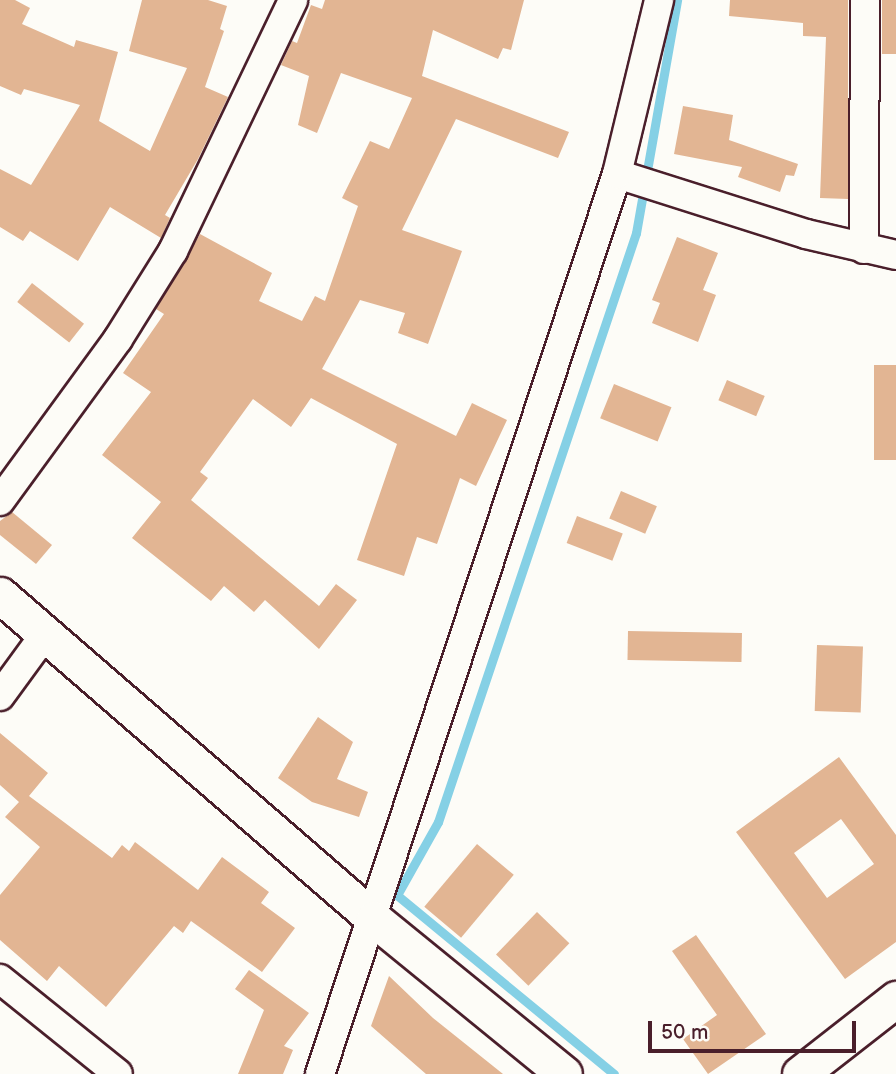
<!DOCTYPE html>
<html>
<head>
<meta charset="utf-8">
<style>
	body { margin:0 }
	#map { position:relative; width:896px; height:1074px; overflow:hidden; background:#fdfcf7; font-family:"Balsamiq Sans",sans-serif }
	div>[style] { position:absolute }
	.stream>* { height:9px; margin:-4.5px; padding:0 4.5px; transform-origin:4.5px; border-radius:4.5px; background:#85d0e5 }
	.building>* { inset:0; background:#e2b593; transform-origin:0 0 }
	.roads { filter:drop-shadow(2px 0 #4a1f2b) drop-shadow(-2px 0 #4a1f2b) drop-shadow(0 2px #4a1f2b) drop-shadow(0 -2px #4a1f2b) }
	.minor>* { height:28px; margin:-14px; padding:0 14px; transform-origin:14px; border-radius:14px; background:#fdfcf7 }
	.tertiary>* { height:35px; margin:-17.5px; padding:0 17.5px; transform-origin:17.5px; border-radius:17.5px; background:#fdfcf7 }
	span { translate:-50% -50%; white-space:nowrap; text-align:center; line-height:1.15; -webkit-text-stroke:7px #fdfcf7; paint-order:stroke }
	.scale { position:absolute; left:648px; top:1021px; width:208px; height:32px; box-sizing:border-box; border:4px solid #4a1f2b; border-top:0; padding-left:9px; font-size:21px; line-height:24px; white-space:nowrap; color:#4a1f2b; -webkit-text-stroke:5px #fdfcf7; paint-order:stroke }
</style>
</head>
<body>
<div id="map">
	<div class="stream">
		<div style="left:614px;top:1074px;width:281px;rotate:-140.5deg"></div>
		<div style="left:397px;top:895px;width:84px;rotate:-60.7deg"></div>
		<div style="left:438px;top:822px;width:621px;rotate:-71.42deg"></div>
		<div style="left:636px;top:233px;width:237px;rotate:-80deg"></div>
	</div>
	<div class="building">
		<div style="clip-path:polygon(0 0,15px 0,30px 8px,22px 24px,74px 47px,76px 40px,118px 52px,99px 121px,150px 151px,187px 68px,129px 51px,142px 0,208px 0,227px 6px,220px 29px,224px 31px,205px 87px,228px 97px,198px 159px,165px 215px,170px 218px,161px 238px,110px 207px,78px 261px,30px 231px,23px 241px,0 227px,0 169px,31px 185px,80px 105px,24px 89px,21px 95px,0 86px)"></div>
		<div style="clip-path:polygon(325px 0,524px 0,511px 50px,503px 48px,498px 59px,433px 30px,422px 76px,569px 132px,558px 158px,456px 119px,402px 230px,462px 251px,428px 344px,398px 333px,405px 313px,360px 300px,322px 369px,456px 436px,472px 403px,507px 420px,476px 486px,460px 478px,437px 544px,417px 537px,404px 576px,357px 560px,397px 444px,311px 398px,291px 427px,253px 399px,200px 472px,208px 478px,191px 500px,319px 606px,336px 584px,357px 600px,319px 649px,265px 600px,254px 612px,224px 586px,211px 601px,132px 538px,161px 502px,102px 455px,151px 392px,123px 373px,164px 314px,156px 309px,200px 234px,272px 273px,259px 301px,302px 321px,315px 296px,325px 301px,358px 206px,342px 198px,370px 141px,389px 149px,412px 98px,341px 73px,317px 133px,298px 125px,309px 76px,281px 65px,292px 41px,297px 43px,311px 5px,322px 9px)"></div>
		<div style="clip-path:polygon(730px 0,848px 0,848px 199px,820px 198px,826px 37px,803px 36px,803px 23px,729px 16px)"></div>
		<div style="left:882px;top:0;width:14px;height:54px"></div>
		<div style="clip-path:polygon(683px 106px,733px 115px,729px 140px,798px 164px,794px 176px,786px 175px,780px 192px,738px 177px,742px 167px,674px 154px)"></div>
		<div style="clip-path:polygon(677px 237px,718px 253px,703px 290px,716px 295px,698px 342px,652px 323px,660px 303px,652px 300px)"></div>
		<div style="left:32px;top:283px;width:66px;height:24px;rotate:38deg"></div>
		<div style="left:874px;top:365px;width:22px;height:95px"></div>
		<div style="left:727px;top:380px;width:41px;height:22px;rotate:23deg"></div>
		<div style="left:614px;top:384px;width:62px;height:37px;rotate:22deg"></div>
		<div style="left:621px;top:491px;width:39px;height:30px;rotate:23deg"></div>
		<div style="clip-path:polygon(12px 512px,52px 545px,36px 564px,0 535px,0 521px)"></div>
		<div style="left:577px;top:516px;width:49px;height:29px;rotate:21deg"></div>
		<div style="left:628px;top:631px;width:114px;height:29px;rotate:1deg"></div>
		<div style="left:817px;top:645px;width:46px;height:66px;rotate:2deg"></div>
		<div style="clip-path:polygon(318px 717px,353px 742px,337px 779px,368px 792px,359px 817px,312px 802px,278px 778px)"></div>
		<div style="clip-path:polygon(0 733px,48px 773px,29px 796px,112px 858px,122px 845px,129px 851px,135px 842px,198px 890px,222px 857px,269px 892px,261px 903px,295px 928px,262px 972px,191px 921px,183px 933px,174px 926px,106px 1007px,59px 966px,47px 981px,0 940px,0 895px,40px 847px,5px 817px,19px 802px,0 785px)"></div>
		<div style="clip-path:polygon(evenodd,839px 757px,896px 835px,896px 942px,845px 979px,736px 832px,839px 757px,841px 819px,874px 864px,827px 898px,794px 853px,841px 819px)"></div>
		<div style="left:477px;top:844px;width:48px;height:82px;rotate:40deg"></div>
		<div style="left:537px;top:912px;width:45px;height:59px;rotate:44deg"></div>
		<div style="clip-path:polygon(696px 935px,766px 1034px,708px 1074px,683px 1039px,717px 1015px,672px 951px)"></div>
		<div style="clip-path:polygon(249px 970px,309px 1013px,284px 1046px,293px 1050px,283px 1074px,238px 1074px,264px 1010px,235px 989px)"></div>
		<div style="clip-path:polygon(389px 976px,433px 1018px,503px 1074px,426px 1074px,371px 1026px)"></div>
	</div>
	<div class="roads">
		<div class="minor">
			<div style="left:617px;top:174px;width:198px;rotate:17.6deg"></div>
			<div style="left:806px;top:234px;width:92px;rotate:13.1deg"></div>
			<div style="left:864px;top:249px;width:249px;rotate:-89.8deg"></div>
			<div style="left:0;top:501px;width:200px;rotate:-53.9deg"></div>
			<div style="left:118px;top:339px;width:104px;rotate:-58deg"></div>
			<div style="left:173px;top:251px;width:278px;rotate:-64.4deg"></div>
			<div style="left:0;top:696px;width:78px;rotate:-53.9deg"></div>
			<div style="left:0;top:979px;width:151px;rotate:38.8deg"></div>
			<div style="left:320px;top:1074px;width:948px;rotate:-71.74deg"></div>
			<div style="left:617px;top:174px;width:179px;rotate:-76.4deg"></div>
		</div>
		<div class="tertiary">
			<div style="left:0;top:595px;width:495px;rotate:40.9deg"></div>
			<div style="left:374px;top:919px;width:245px;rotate:39.2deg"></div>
			<div style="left:800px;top:1074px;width:122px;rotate:-38deg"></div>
		</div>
	</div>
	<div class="scale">50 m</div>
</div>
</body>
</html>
